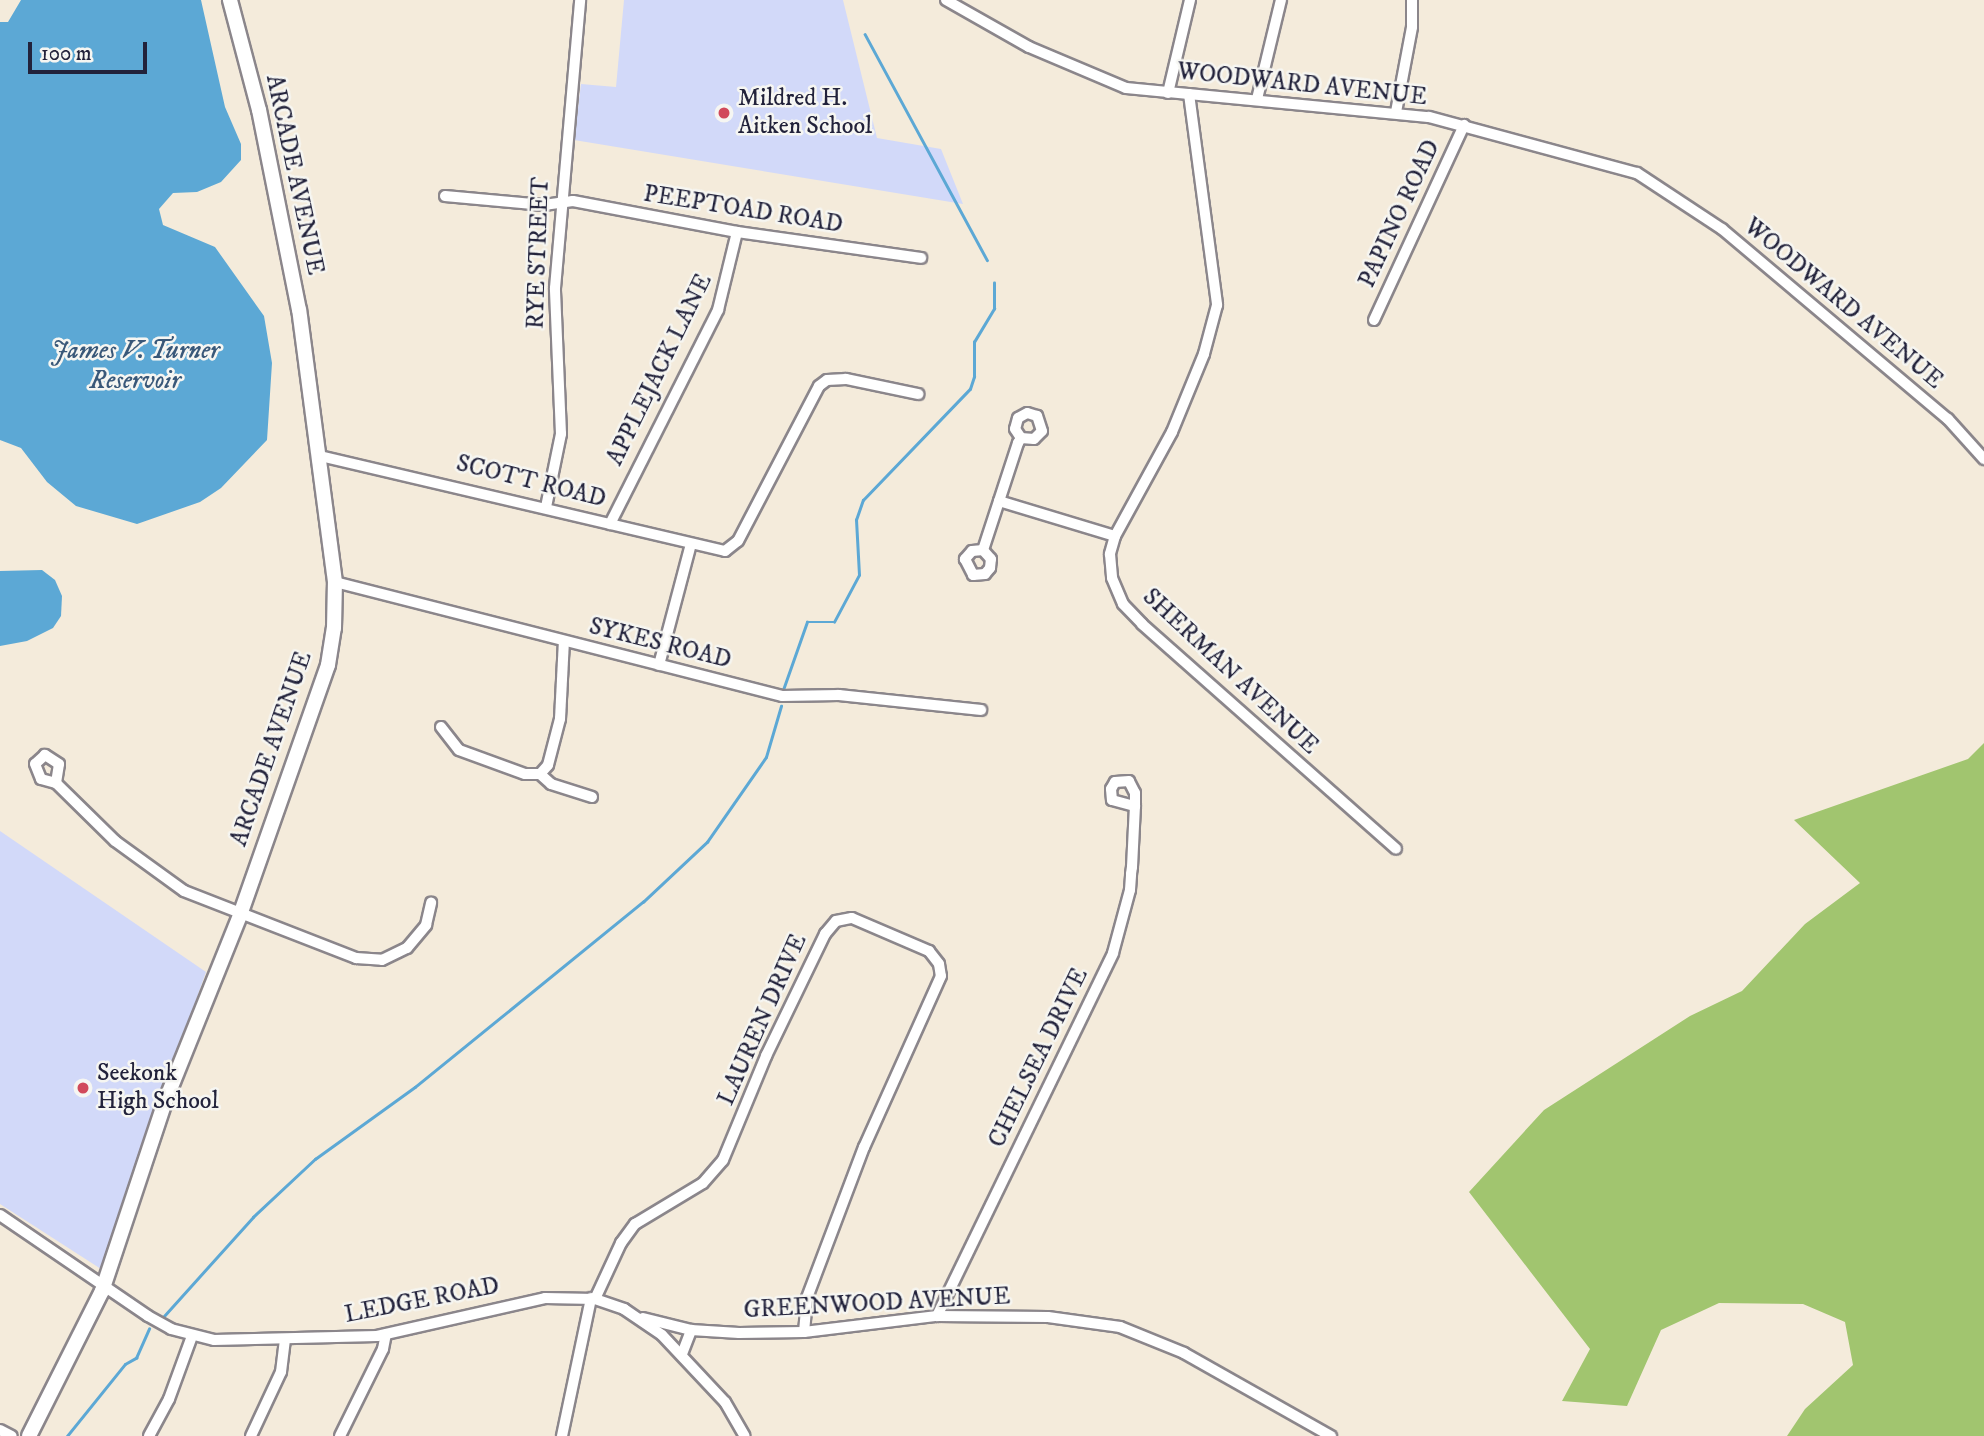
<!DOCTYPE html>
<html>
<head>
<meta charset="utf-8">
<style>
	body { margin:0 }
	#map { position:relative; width:1984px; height:1436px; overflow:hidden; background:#f4ebdb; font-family:"IM FELL DW Pica",serif }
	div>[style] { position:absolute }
	.built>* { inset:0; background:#d2d9f9 }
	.green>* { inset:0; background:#a1c56f }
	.water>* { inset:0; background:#5ca8d5 }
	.stream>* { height:2.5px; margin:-1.25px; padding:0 1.25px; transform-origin:1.25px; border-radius:1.25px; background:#5ca8d5 }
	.roads { filter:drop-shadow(2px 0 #8b868b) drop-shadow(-2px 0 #8b868b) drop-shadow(0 2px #8b868b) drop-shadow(0 -2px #8b868b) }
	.minor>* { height:10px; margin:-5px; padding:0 5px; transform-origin:5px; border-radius:5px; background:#fff }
	.major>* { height:14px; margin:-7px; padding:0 7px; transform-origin:7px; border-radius:7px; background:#fff }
	.dots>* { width:19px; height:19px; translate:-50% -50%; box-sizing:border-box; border:4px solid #f6f6f2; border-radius:50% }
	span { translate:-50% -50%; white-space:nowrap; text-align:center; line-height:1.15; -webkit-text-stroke:5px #f6f6f2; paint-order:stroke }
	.street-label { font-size:24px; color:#22223b }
	.poi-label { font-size:24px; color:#22223b }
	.left { translate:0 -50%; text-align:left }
	.water-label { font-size:26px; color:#395879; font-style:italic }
	.scale { position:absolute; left:28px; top:42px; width:119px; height:32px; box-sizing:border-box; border:4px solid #22223b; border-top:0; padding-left:9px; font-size:21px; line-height:24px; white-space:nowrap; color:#22223b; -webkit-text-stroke:5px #f6f6f2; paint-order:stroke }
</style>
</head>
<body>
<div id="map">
	<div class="built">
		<div style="clip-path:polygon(624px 0,843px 0,877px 138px,941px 149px,963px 204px,574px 140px,581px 84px,616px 87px)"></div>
		<div style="clip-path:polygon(0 831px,206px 972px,101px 1269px,0 1204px)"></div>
	</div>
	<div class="green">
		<div style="clip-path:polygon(1984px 743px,1984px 1436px,1787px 1436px,1805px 1409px,1853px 1365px,1845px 1322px,1803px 1304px,1719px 1303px,1661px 1330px,1627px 1406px,1562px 1401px,1590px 1349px,1469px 1192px,1544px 1110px,1690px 1016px,1742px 991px,1805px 924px,1860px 883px,1794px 820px,1968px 759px)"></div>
	</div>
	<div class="water">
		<div style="clip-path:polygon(21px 0,201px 0,225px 107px,241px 144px,241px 160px,221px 182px,197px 192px,173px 193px,159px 209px,163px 225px,215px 247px,264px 316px,272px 363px,267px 440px,221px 488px,200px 502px,137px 524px,76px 506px,47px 482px,21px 448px,0 440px,0 22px,8px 22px)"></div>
		<div style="clip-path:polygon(42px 570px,55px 580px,62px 596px,61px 616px,53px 628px,27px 641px,0 646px,0 571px)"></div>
	</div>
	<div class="stream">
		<div style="left:865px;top:34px;width:257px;rotate:61.6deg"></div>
		<div style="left:783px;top:690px;width:72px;rotate:-70.6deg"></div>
		<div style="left:807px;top:622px;width:27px"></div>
		<div style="left:834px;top:622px;width:53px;rotate:-62deg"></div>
		<div style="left:859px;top:575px;width:55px;rotate:-93.1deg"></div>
		<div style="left:856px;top:520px;width:21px;rotate:-71deg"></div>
		<div style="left:863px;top:500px;width:154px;rotate:-46.1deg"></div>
		<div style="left:970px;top:389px;width:13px;rotate:-72deg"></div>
		<div style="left:974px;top:377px;width:35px;rotate:-90deg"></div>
		<div style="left:974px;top:342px;width:39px;rotate:-59deg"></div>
		<div style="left:994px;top:309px;width:26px;rotate:-90deg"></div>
		<div style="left:164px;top:1316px;width:133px;rotate:-48deg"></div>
		<div style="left:253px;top:1217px;width:85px;rotate:-43.1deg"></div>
		<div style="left:315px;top:1159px;width:123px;rotate:-35.8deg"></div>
		<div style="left:415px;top:1087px;width:294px;rotate:-39.1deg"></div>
		<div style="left:643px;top:902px;width:88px;rotate:-43.2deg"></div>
		<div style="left:707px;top:842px;width:103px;rotate:-55.2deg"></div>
		<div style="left:766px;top:757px;width:53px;rotate:-73.6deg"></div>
		<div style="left:67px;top:1436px;width:92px;rotate:-51.1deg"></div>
		<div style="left:125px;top:1364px;width:13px;rotate:-29deg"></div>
		<div style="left:136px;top:1358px;width:32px;rotate:-66deg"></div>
	</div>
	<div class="roads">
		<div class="minor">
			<div style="left:946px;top:0;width:95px;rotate:29.5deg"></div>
			<div style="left:1029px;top:47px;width:105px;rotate:22.9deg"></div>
			<div style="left:1126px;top:88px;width:304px;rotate:5.5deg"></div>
			<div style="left:1429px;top:117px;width:215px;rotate:15.1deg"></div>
			<div style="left:1637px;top:173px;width:102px;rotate:33.4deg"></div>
			<div style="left:1722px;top:229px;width:295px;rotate:40.1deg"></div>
			<div style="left:1948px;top:419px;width:54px;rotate:48deg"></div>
			<div style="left:1168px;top:93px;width:96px;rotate:-76.7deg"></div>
			<div style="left:1189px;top:94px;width:213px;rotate:82.4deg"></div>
			<div style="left:1217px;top:305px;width:51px;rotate:104.9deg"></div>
			<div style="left:1204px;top:354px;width:84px;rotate:112.3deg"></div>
			<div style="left:1172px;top:432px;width:119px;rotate:118.7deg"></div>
			<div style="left:1115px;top:536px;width:19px;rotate:106deg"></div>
			<div style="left:1110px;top:554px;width:24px;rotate:85deg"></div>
			<div style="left:1112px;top:578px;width:28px;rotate:67deg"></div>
			<div style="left:1123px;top:604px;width:28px;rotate:46deg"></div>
			<div style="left:1142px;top:624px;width:339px;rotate:41.5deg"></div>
			<div style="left:1257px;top:99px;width:102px;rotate:-76.4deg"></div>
			<div style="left:1396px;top:112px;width:86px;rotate:-79.3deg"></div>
			<div style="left:1412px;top:27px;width:27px;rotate:-90deg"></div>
			<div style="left:445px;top:196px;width:99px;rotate:5.2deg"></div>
			<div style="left:544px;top:205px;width:29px;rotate:-8deg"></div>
			<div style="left:573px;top:201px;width:167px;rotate:10.7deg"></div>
			<div style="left:737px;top:232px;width:186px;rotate:8deg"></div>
			<div style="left:1374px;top:320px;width:215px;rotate:-65.2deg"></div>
			<div style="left:320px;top:456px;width:416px;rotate:13.2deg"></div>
			<div style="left:725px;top:551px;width:16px;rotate:-38deg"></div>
			<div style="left:738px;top:541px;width:175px;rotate:-62.4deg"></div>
			<div style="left:819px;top:386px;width:10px;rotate:-37deg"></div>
			<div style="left:827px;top:380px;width:19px;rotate:-3deg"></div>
			<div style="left:846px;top:379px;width:74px;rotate:11.8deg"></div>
			<div style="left:999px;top:501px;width:121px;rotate:16.8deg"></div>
			<div style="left:546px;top:507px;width:75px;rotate:-78.4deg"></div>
			<div style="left:561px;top:434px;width:146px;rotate:-92.4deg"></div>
			<div style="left:555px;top:288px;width:289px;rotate:-85deg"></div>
			<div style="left:610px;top:524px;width:240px;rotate:-63.2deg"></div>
			<div style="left:718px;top:310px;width:80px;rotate:-76.3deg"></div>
			<div style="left:983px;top:550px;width:11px;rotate:175deg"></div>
			<div style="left:972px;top:551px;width:11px;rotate:131deg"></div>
			<div style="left:965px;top:559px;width:18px;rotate:63deg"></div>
			<div style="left:973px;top:575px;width:12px;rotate:-5deg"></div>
			<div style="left:985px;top:574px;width:8px;rotate:-50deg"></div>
			<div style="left:990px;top:568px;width:9px;rotate:-84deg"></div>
			<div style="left:991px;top:559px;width:12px;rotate:-132deg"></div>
			<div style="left:983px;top:550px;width:113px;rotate:-71.9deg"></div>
			<div style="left:1018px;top:443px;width:6px;rotate:-59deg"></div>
			<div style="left:1021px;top:438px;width:13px;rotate:4deg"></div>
			<div style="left:1034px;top:439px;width:11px;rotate:-45deg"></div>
			<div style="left:1042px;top:431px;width:16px;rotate:-108deg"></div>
			<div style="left:1037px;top:416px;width:10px;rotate:-163deg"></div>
			<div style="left:1027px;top:413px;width:10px;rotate:151deg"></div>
			<div style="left:1018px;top:418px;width:11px;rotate:105deg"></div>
			<div style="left:1015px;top:429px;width:11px;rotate:56deg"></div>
			<div style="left:335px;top:582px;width:461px;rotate:14.3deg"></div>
			<div style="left:782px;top:696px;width:57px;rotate:-1deg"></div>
			<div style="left:839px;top:695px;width:143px;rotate:6deg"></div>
			<div style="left:659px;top:665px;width:125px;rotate:-75.2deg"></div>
			<div style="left:441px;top:727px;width:29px;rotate:52deg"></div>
			<div style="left:459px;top:750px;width:70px;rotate:20deg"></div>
			<div style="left:525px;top:774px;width:15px"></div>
			<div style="left:540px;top:774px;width:15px;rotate:42deg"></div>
			<div style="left:551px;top:784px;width:43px;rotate:17.6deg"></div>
			<div style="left:540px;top:774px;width:12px;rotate:-48deg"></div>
			<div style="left:548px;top:765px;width:48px;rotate:-75.4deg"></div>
			<div style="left:560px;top:719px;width:78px;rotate:-87.1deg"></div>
			<div style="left:56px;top:783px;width:19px;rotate:-81deg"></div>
			<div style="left:59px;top:764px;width:17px;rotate:-147deg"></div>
			<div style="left:45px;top:755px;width:13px;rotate:138deg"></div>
			<div style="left:35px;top:764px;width:16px;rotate:68deg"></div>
			<div style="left:41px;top:779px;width:16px;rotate:15deg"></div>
			<div style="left:56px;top:783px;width:83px;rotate:44.5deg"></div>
			<div style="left:115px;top:841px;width:85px;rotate:35.9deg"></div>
			<div style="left:184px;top:891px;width:185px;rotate:21.3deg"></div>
			<div style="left:356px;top:958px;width:26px;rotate:4deg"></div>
			<div style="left:382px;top:960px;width:28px;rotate:-26deg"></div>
			<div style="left:407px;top:948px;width:30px;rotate:-50deg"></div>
			<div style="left:426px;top:925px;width:23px;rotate:-77deg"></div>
			<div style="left:0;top:1215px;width:179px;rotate:34.3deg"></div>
			<div style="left:148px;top:1316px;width:26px;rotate:29deg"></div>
			<div style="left:171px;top:1329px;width:44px;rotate:14.3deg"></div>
			<div style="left:214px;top:1340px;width:163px;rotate:-1.4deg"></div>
			<div style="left:377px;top:1336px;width:172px;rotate:-12.7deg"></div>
			<div style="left:545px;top:1298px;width:50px;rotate:1.1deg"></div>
			<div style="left:595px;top:1299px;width:31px;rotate:19deg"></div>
			<div style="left:624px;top:1309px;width:46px;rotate:34.4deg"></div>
			<div style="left:662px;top:1335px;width:92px;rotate:46.8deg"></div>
			<div style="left:725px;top:1402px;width:39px;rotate:60deg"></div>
			<div style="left:595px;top:1299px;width:62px;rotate:-65.1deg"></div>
			<div style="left:621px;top:1243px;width:24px;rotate:-54deg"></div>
			<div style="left:635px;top:1224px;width:79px;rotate:-31.1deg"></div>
			<div style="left:703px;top:1183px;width:30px;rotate:-49deg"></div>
			<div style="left:723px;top:1160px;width:113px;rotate:-67.5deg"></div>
			<div style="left:766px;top:1056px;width:136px;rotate:-64.2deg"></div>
			<div style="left:825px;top:934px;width:17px;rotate:-50deg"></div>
			<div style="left:836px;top:921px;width:16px;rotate:-11deg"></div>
			<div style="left:852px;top:918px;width:84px;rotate:23.2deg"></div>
			<div style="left:929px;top:951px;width:16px;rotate:52deg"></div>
			<div style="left:939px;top:964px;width:12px;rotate:81deg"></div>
			<div style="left:941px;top:976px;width:188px;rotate:114.2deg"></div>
			<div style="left:864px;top:1147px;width:161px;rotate:110.7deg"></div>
			<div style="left:807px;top:1298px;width:34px;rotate:95deg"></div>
			<div style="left:937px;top:1316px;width:403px;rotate:-64.1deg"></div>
			<div style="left:1113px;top:953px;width:65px;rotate:-74.9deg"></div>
			<div style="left:1130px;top:890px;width:16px;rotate:-86deg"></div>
			<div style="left:1131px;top:874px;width:7px;rotate:-82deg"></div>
			<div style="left:1132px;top:867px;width:61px;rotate:-87.2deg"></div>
			<div style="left:1135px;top:806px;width:13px;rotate:-90deg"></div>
			<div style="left:1135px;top:793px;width:13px;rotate:-117deg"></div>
			<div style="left:1129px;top:781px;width:14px;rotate:176deg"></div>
			<div style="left:1115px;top:782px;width:8px;rotate:120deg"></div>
			<div style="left:1111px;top:789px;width:11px;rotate:85deg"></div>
			<div style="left:1112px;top:800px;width:24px;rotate:15deg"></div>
			<div style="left:643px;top:1318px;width:49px;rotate:14deg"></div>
			<div style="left:691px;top:1330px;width:48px;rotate:3.6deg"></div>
			<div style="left:739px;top:1333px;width:65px;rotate:-0.9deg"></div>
			<div style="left:804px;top:1332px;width:134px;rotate:-6.9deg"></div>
			<div style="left:937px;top:1316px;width:111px;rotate:0.5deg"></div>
			<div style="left:1048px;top:1317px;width:73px;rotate:7.9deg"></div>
			<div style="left:1120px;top:1327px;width:69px;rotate:22.1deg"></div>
			<div style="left:1184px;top:1353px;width:169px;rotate:29.5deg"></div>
			<div style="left:682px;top:1354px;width:26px;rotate:-69deg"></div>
			<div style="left:0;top:1430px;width:13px;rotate:27deg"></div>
			<div style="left:149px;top:1436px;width:42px;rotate:-61.6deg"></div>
			<div style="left:169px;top:1399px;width:67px;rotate:-69.9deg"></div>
			<div style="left:251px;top:1436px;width:71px;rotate:-64.9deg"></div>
			<div style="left:281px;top:1372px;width:32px;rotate:-83deg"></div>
			<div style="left:340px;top:1436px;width:97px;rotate:-63.7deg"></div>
			<div style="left:383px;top:1349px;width:15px;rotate:-79deg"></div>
			<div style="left:562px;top:1436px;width:141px;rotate:-78.1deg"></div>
		</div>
		<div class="major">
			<div style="left:29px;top:1436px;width:162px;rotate:-63.3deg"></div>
			<div style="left:102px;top:1291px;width:199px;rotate:-71.6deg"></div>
			<div style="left:165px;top:1102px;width:201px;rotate:-68.1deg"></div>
			<div style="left:240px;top:915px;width:265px;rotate:-70.6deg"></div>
			<div style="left:328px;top:665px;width:37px;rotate:-81deg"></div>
			<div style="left:334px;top:628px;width:46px;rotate:-88.8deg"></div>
			<div style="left:335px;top:582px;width:274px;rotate:-97.5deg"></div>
			<div style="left:299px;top:310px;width:204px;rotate:-101.3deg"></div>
			<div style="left:259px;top:110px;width:114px;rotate:-104.8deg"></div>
		</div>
	</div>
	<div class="dots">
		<div style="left:724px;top:113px;background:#d1495b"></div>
		<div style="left:83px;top:1088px;background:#d1495b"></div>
	</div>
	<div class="street-label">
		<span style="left:1302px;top:85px;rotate:6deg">WOODWARD AVENUE</span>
		<span style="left:294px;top:175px;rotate:78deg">ARCADE AVENUE</span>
		<span style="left:743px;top:210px;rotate:9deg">PEEPTOAD ROAD</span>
		<span style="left:1400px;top:214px;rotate:-65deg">PAPINO ROAD</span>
		<span style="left:539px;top:253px;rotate:-88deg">RYE STREET</span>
		<span style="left:1843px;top:304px;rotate:40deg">WOODWARD AVENUE</span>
		<span style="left:660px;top:370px;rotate:-64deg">APPLEJACK LANE</span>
		<span style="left:531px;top:482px;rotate:14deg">SCOTT ROAD</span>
		<span style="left:660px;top:644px;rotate:14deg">SYKES ROAD</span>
		<span style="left:1230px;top:672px;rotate:43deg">SHERMAN AVENUE</span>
		<span style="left:272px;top:749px;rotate:-71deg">ARCADE AVENUE</span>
		<span style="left:763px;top:1020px;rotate:-66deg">LAUREN DRIVE</span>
		<span style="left:1039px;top:1058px;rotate:-64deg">CHELSEA DRIVE</span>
		<span style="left:422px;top:1301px;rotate:-11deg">LEDGE ROAD</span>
		<span style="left:877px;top:1304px;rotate:-3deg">GREENWOOD AVENUE</span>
	</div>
	<div class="poi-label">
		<span class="left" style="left:738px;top:113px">Mildred H.<br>Aitken School</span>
		<span class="left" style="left:97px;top:1088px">Seekonk<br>High School</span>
	</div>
	<div class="water-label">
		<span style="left:135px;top:366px">James V. Turner<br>Reservoir</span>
	</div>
	<div class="scale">100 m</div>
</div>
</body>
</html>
